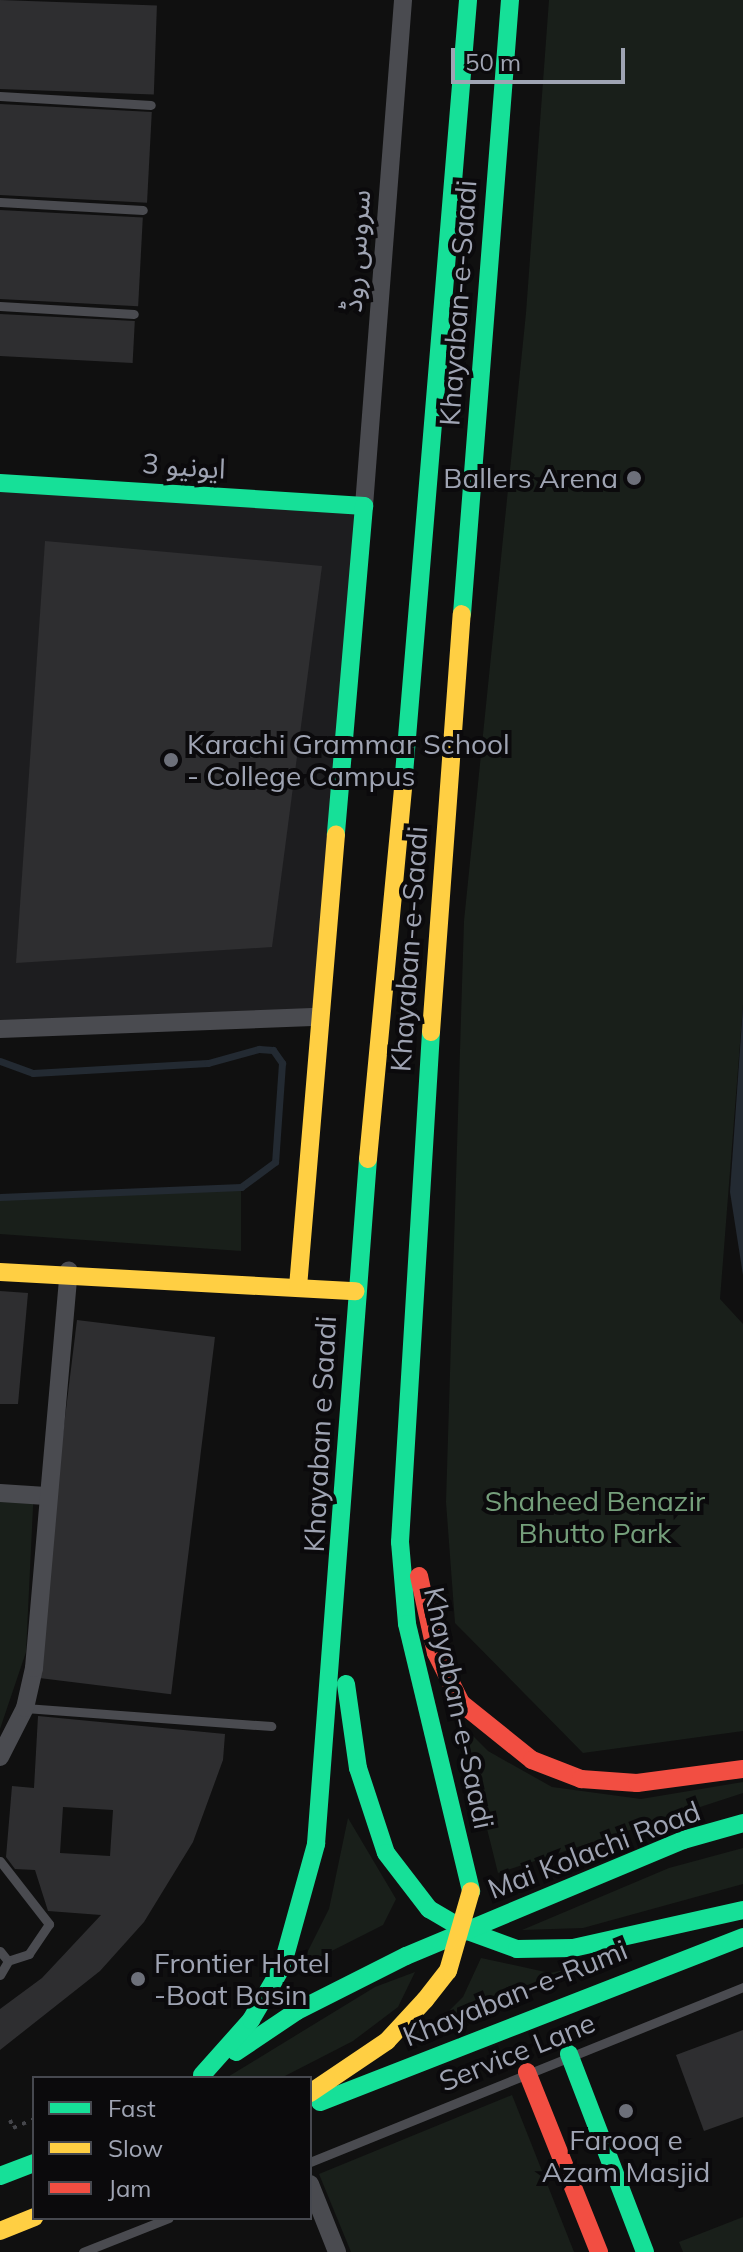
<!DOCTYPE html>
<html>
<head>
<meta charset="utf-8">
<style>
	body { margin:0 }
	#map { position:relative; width:743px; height:2252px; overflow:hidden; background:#101010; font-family:Mulish,"Noto Sans Arabic",sans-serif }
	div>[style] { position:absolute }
	.built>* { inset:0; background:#1d1d1f }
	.green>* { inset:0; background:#191f1a }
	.water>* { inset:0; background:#232a32 }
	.stream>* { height:7px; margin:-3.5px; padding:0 3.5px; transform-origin:3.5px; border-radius:3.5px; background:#232a32 }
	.building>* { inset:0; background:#2e2e30; transform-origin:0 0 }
	.path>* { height:4px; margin-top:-2px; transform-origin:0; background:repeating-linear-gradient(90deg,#45464b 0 4px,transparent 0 10px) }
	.lane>* { height:9px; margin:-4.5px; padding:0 4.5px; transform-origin:4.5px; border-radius:4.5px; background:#4a4b50 }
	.street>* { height:18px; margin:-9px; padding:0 9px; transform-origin:9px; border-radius:9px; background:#4a4b50 }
	.fast>* { height:18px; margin:-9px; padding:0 9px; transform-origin:9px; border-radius:9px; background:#16e098 }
	.slow>* { height:18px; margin:-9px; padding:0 9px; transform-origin:9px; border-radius:9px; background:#ffcf43 }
	.jam>* { height:18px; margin:-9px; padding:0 9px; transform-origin:9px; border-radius:9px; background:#f24e42 }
	.dots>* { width:22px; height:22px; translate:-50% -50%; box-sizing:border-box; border:4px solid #0b0a0c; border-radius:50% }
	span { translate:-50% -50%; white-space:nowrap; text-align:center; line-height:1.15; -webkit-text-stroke:8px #0b0a0c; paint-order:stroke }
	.street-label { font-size:28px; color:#9fa4b3 }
	.poi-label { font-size:28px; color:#9fa4b3 }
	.right { translate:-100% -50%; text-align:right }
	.left { translate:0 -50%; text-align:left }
	.park-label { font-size:28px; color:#759f7b }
	.legend { position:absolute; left:32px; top:2076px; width:280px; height:144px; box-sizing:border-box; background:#0b0a0c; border:2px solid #46484f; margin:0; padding:10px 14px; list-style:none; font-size:24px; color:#9fa4b3 }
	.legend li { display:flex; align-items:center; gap:16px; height:40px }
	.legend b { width:40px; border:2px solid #46484f }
	.scale { position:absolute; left:451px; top:48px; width:174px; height:36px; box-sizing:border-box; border:4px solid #9fa4b3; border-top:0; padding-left:10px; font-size:24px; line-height:28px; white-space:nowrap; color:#9fa4b3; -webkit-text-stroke:6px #0b0a0c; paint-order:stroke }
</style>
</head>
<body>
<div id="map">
	<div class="built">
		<div style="clip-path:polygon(0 481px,364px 506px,319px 1017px,0 1029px)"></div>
	</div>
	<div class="green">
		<div style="clip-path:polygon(549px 0,743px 0,743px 1005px,720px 1299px,743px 1324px,743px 1731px,583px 1753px,455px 1623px,446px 1502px,464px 921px,526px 313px)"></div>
		<div style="clip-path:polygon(241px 1187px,241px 1251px,0 1234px,0 1197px)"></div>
		<div style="clip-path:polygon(34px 1486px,26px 1652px,0 1729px,0 1487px)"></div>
		<div style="clip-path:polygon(461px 1724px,488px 1751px,552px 1787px,641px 1799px,743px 1782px,743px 1793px,498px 1873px)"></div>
		<div style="clip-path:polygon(348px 1818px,396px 1899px,383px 1925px,300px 1967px,329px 1909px)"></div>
		<div style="clip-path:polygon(743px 1848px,743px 1884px,583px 1928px,522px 1930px,669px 1868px)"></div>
		<div style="clip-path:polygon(481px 1958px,550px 1973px,602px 1962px,428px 2032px,463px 1997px)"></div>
		<div style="clip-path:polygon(415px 1972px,398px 2007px,353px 2041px,281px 2078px,226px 2078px,375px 1987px)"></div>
		<div style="clip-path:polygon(512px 2095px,574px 2252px,351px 2252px,319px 2174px)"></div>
		<div style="clip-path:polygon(743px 2217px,743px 2252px,683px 2252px,679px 2242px)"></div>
	</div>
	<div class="water">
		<div style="clip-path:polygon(743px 1006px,743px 1275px,730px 1192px)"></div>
	</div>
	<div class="stream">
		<div style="left:0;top:1061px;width:35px;rotate:20deg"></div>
		<div style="left:33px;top:1073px;width:175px;rotate:-3.3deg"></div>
		<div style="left:208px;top:1063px;width:53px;rotate:-15.4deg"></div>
		<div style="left:259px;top:1049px;width:14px;rotate:4deg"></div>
		<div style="left:273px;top:1050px;width:16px;rotate:55deg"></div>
		<div style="left:282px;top:1063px;width:99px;rotate:94deg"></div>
		<div style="left:275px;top:1162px;width:42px;rotate:143.7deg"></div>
		<div style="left:241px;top:1187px;width:241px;rotate:177.6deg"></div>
	</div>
	<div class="building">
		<div style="left:0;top:0;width:157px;height:89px;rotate:2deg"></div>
		<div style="left:0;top:104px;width:152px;height:91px;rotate:3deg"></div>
		<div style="left:0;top:210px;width:143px;height:89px;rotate:3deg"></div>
		<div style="left:0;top:314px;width:135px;height:42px;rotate:3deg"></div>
		<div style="clip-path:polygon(45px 541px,322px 566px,272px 947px,16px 963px)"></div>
		<div style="clip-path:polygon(0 1291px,28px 1293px,18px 1404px,0 1404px)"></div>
		<div style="left:77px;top:1320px;width:139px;height:360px;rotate:7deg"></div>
		<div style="clip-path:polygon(evenodd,38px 1716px,225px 1734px,223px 1760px,193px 1842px,144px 1922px,100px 1971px,0 2050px,0 2009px,42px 1978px,101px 1915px,48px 1911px,35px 1870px,15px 1869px,6px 1857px,12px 1786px,34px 1788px,38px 1716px,63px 1807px,113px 1810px,110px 1856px,60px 1853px,63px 1807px)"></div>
		<div style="clip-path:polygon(743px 2030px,743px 2117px,704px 2131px,676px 2055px)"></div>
	</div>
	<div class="path">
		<div style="left:10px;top:2120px;width:9px;rotate:69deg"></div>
		<div style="left:13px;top:2128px;width:23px;rotate:-23deg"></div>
	</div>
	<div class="lane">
		<div style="left:0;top:96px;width:151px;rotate:3.4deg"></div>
		<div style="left:0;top:202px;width:143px;rotate:3.2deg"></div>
		<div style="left:0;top:306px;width:134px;rotate:3.4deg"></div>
		<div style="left:25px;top:1708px;width:247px;rotate:4.2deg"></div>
		<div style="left:0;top:1861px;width:80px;rotate:52.1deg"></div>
		<div style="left:49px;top:1924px;width:36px;rotate:124deg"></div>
		<div style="left:29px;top:1954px;width:22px;rotate:162deg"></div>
		<div style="left:8px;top:1961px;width:13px;rotate:-129deg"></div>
		<div style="left:0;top:1975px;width:16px;rotate:-60deg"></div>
		<div style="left:310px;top:2162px;width:467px;rotate:-22deg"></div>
		<div style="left:83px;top:2252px;width:92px;rotate:-21.6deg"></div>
	</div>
	<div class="street">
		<div style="left:364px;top:506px;width:508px;rotate:-85.59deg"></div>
		<div style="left:0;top:1029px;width:319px;rotate:-2.2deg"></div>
		<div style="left:0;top:1493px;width:46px;rotate:3.7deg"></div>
		<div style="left:0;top:1757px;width:55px;rotate:-63deg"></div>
		<div style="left:25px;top:1708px;width:41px;rotate:-77.3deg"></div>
		<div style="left:34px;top:1668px;width:399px;rotate:-85deg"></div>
		<div style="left:310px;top:2184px;width:73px;rotate:68.3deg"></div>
	</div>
	<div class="fast">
		<div style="left:0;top:483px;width:365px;rotate:3.6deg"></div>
		<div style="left:364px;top:506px;width:330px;rotate:94.9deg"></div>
		<div style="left:462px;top:614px;width:616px;rotate:-85.53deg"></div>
		<div style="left:403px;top:786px;width:789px;rotate:-85.27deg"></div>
		<div style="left:431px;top:1032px;width:511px;rotate:93.48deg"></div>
		<div style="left:400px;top:1542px;width:82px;rotate:85.1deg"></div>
		<div style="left:407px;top:1624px;width:275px;rotate:76.5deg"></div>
		<div style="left:346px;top:1684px;width:85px;rotate:81.9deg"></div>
		<div style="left:358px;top:1768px;width:89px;rotate:71.8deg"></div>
		<div style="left:386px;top:1853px;width:71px;rotate:52.5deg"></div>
		<div style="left:429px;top:1909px;width:42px;rotate:30.3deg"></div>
		<div style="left:465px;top:1930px;width:55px;rotate:20.1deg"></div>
		<div style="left:517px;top:1949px;width:56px;rotate:-1deg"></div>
		<div style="left:573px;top:1948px;width:174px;rotate:-12.6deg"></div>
		<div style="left:236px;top:2052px;width:73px;rotate:-33.9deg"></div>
		<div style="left:297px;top:2011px;width:122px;rotate:-26.8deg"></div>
		<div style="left:406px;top:1956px;width:300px;rotate:-22.7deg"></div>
		<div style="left:683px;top:1840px;width:62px;rotate:-15.8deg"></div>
		<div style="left:569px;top:2054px;width:212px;rotate:69deg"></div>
		<div style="left:202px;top:2075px;width:74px;rotate:-48.3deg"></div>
		<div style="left:251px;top:2020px;width:61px;rotate:-59.7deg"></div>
		<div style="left:282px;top:1967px;width:128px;rotate:-74.5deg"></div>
		<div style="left:316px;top:1844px;width:687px;rotate:-85.66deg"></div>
		<div style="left:320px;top:2102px;width:454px;rotate:-21.3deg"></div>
		<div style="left:0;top:2176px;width:36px;rotate:-21deg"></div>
	</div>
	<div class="slow">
		<div style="left:431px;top:1032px;width:419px;rotate:-85.8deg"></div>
		<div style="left:368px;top:1159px;width:375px;rotate:-84.6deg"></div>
		<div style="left:0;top:1272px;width:356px;rotate:3.1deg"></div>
		<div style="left:298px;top:1287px;width:454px;rotate:-85.2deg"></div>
		<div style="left:310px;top:2093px;width:93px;rotate:-34deg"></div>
		<div style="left:387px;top:2041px;width:56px;rotate:-47.2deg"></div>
		<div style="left:425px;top:2000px;width:37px;rotate:-52deg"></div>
		<div style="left:448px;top:1971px;width:83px;rotate:-74deg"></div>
		<div style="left:0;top:2231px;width:37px;rotate:-22deg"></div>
	</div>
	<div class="jam">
		<div style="left:419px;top:1576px;width:79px;rotate:77.6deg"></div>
		<div style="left:436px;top:1653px;width:56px;rotate:63.4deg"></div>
		<div style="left:461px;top:1703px;width:91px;rotate:38.8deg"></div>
		<div style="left:532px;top:1760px;width:53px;rotate:21.2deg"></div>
		<div style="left:581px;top:1779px;width:56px;rotate:4.1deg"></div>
		<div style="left:637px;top:1783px;width:107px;rotate:-7.5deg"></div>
		<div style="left:527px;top:2072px;width:194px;rotate:68.2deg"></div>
	</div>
	<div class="dots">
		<div style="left:634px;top:478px;background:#6d707a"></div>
		<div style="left:171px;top:760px;background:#6d707a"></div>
		<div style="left:138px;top:1979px;background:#6d707a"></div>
		<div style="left:626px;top:2111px;background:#6d707a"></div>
	</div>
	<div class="street-label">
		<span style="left:356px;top:251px;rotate:-86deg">سروس روڈ</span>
		<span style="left:458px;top:303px;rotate:-86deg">Khayaban-e-Saadi</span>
		<span style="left:184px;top:466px;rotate:4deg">ایونیو 3</span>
		<span style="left:409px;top:949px;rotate:-86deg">Khayaban-e-Saadi</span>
		<span style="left:320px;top:1434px;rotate:-87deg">Khayaban e Saadi</span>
		<span style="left:459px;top:1708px;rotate:78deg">Khayaban-e-Saadi</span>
		<span style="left:594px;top:1850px;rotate:-21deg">Mai Kolachi Road</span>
		<span style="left:515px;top:1993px;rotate:-22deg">Khayaban-e-Rumi</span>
		<span style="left:517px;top:2052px;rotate:-22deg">Service Lane</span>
	</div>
	<div class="poi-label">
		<span class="right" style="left:618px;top:478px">Ballers Arena</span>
		<span class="left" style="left:187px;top:760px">Karachi Grammar School<br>- College Campus</span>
		<span class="left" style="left:154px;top:1979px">Frontier Hotel<br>-Boat Basin</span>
		<span style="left:626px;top:2156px">Farooq e<br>Azam Masjid</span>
	</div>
	<div class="park-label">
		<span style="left:595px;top:1517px">Shaheed Benazir<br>Bhutto Park</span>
	</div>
	<ul class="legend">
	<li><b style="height:10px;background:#16e098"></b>Fast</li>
	<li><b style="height:10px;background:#ffcf43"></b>Slow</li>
	<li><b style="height:10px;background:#f24e42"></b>Jam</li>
	</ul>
	<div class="scale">50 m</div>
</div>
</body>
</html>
